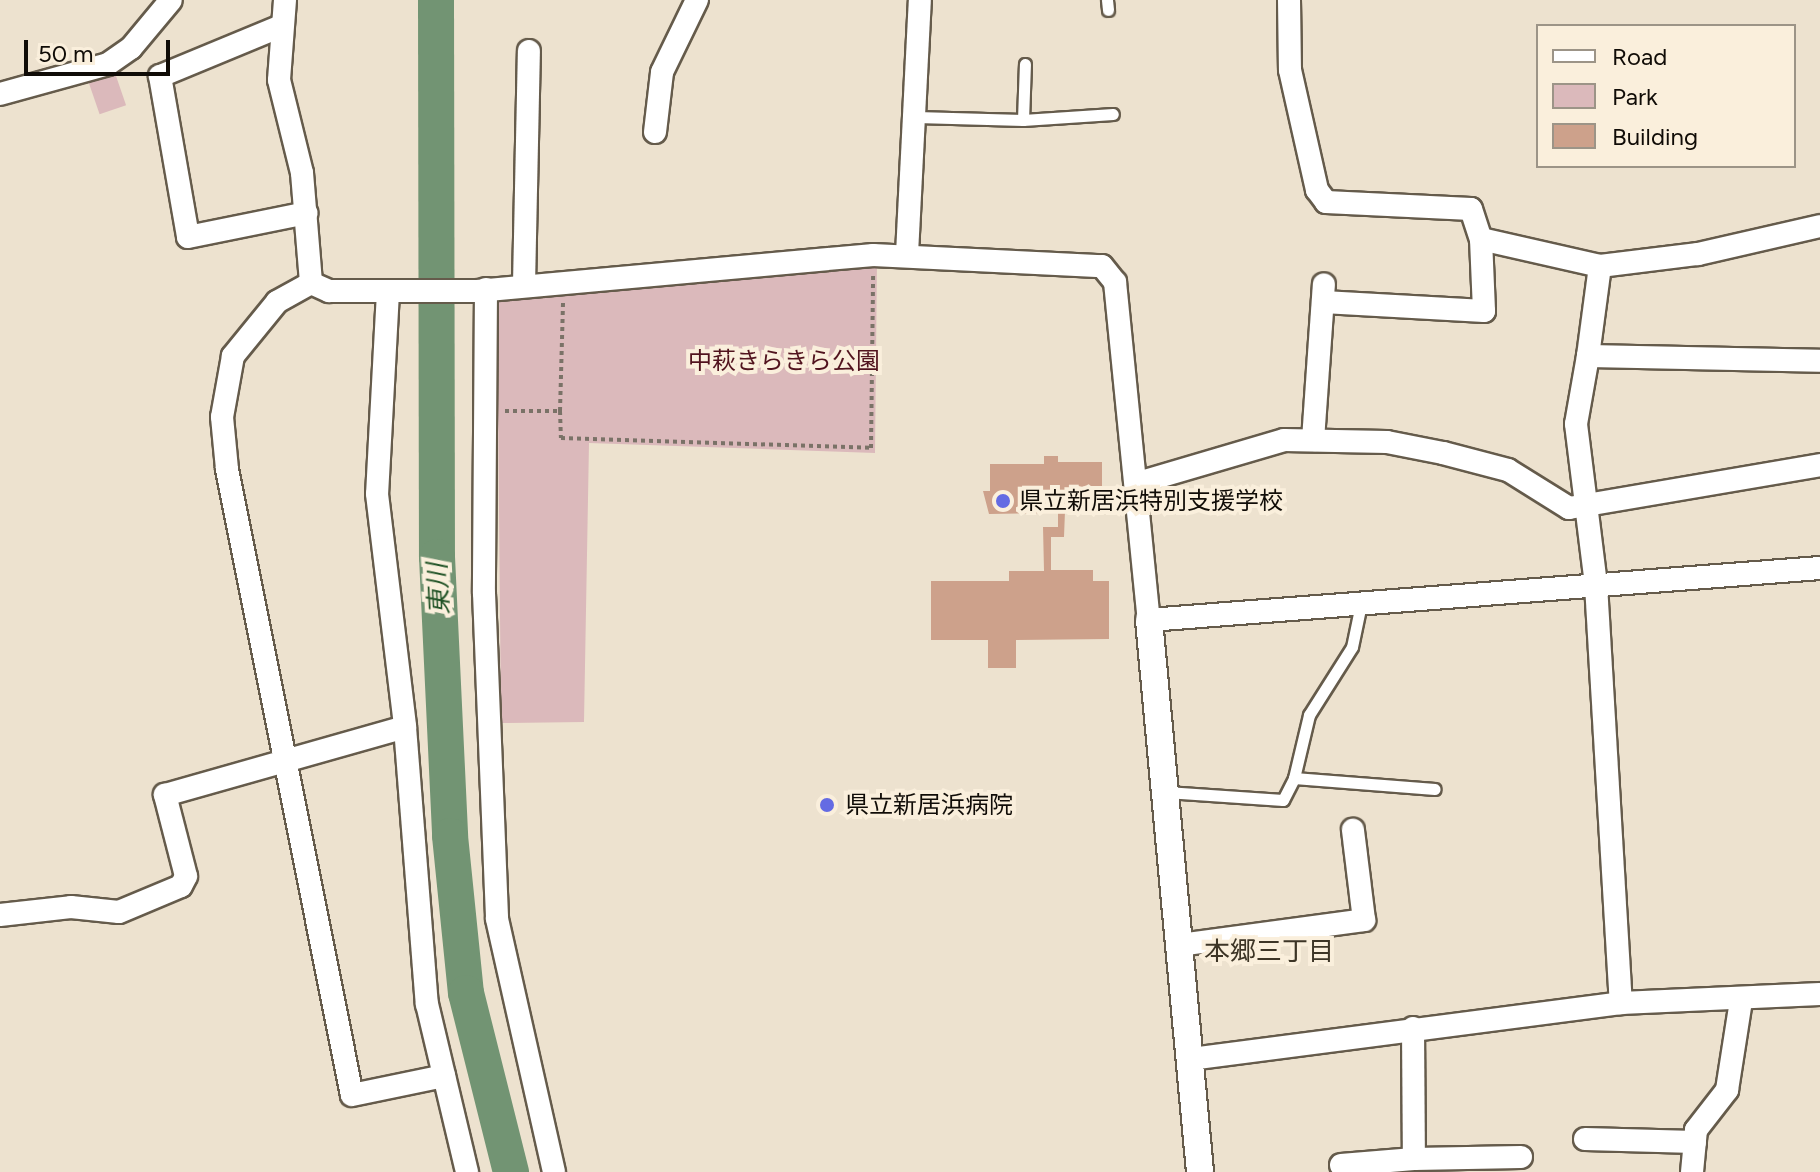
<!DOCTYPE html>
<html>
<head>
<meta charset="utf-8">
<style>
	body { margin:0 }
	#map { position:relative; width:1820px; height:1172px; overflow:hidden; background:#ede2cf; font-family:Figtree,"Noto Sans JP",sans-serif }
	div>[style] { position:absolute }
	.green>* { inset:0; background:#dbb9bb; transform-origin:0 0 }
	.river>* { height:36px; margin:-18px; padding:0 18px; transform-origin:18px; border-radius:18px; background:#729473 }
	.building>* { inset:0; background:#cda18b }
	.path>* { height:4px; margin-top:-2px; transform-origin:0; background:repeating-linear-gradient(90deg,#7a7267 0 4px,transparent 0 8px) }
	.roads { filter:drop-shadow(2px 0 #655b4b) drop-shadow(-2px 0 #655b4b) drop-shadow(0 2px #655b4b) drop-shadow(0 -2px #655b4b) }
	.service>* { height:11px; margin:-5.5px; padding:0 5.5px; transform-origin:5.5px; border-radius:5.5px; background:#fff }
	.minor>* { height:22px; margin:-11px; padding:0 11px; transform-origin:11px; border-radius:11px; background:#fff }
	.tertiary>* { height:26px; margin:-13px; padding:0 13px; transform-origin:13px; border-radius:13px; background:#fff }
	.dots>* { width:22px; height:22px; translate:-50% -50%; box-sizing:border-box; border:4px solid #faefdc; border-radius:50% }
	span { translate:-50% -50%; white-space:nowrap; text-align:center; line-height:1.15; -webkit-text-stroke:8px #faefdc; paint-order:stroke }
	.park-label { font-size:24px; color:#51131e }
	.poi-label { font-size:24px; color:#100c07 }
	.left { translate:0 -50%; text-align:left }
	.water-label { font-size:26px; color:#205225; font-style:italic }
	.neighbourhood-label { font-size:26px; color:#3d3526 }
	.legend { position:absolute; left:1536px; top:24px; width:260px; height:144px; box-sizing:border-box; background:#faefdc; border:2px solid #9c9487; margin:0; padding:10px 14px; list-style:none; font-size:24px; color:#100c07 }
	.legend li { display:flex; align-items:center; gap:16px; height:40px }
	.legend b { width:40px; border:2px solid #9c9487 }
	.scale { position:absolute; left:24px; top:40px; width:146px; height:36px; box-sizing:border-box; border:4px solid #100c07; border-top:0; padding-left:10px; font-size:24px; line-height:28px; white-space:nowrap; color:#100c07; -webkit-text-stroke:6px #faefdc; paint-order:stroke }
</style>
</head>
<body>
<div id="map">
	<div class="green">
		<div style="left:115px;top:73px;width:34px;height:28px;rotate:71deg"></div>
		<div style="clip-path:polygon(877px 262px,875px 453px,589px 443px,584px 722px,501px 723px,497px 294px)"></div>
	</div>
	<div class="river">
		<div style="left:436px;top:0;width:557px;rotate:89.9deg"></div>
		<div style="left:437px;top:557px;width:279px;rotate:87.3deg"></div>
		<div style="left:450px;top:836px;width:158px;rotate:84.2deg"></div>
		<div style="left:466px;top:993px;width:185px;rotate:75.9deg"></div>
	</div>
	<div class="building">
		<div style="clip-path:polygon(1044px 456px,1058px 456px,1058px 462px,1102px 462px,1102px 511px,1065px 511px,1064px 537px,1051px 537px,1051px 570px,1093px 570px,1093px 581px,1109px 581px,1109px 639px,1016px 640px,1016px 668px,988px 668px,988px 640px,931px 640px,931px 581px,1009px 581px,1009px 571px,1044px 571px,1043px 527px,1058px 527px,1058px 513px,989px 514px,983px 491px,990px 491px,990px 464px,1044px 464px)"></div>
	</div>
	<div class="path">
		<div style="left:505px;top:411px;width:55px"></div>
		<div style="left:560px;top:411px;width:27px;rotate:88deg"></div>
		<div style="left:561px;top:438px;width:310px;rotate:1.8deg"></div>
		<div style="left:871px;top:448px;width:175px;rotate:-89.3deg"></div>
		<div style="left:560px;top:411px;width:109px;rotate:-88.4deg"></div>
	</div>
	<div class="roads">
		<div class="service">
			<div style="left:1107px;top:0;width:10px;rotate:84deg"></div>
			<div style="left:916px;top:117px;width:107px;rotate:1.6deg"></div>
			<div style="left:1023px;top:120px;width:56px;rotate:-88deg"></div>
			<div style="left:1023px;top:120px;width:90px;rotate:-3.8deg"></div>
			<div style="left:1294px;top:778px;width:65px;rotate:-76.6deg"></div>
			<div style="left:1309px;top:715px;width:80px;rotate:-57.7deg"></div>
			<div style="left:1352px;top:647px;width:44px;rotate:-78.2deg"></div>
			<div style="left:1166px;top:792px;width:117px;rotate:3.9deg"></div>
			<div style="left:1283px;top:800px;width:25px;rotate:-63deg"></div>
			<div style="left:1294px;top:778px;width:141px;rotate:4.5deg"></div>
		</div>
		<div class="minor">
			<div style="left:285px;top:0;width:80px;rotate:94.3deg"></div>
			<div style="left:279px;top:80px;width:96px;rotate:76.1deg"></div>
			<div style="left:302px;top:173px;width:110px;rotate:85.3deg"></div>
			<div style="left:311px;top:283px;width:20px;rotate:24deg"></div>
			<div style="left:329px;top:291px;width:148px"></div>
			<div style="left:477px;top:291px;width:398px;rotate:-5.2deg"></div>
			<div style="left:873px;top:255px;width:229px;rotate:2.8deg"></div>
			<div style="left:1102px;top:266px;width:21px;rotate:51deg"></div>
			<div style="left:1115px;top:282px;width:340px;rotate:84.3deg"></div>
			<div style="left:1149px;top:620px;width:673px;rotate:-4.43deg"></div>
			<div style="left:1289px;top:0;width:70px;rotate:89.2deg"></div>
			<div style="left:1290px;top:70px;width:123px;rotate:77.3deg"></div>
			<div style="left:1317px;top:190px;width:15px;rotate:53deg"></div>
			<div style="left:1326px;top:202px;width:145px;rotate:2.8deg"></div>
			<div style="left:1471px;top:209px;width:32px;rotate:72deg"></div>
			<div style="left:1481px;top:239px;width:72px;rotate:87.6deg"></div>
			<div style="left:1484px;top:311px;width:161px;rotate:-176.8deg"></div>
			<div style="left:281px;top:26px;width:131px;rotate:157.5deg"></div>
			<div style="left:160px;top:76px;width:163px;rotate:80.1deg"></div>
			<div style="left:188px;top:237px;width:121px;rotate:-11.4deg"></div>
			<div style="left:0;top:94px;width:112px;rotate:-15.5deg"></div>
			<div style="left:108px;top:64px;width:28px;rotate:-35deg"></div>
			<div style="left:131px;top:48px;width:62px;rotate:-50.2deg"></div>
			<div style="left:655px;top:132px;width:60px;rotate:-83.3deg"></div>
			<div style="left:662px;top:72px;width:80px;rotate:-64.1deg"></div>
			<div style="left:1481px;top:239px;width:122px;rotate:12.8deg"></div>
			<div style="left:1600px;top:266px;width:99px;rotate:-7deg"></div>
			<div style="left:1698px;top:254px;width:125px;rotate:-12.9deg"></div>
			<div style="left:907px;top:254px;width:254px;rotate:-87.1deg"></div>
			<div style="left:1600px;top:266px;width:91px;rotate:97.6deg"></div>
			<div style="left:1588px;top:356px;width:232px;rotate:1.2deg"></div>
			<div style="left:311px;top:283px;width:39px;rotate:151deg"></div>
			<div style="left:277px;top:302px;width:70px;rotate:129.2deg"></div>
			<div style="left:233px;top:356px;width:62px;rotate:100.2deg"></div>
			<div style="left:222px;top:417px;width:52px;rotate:84.5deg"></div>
			<div style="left:227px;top:469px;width:638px;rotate:78.71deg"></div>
			<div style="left:352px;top:1095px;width:94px;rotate:-11.7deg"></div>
			<div style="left:524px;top:285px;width:234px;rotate:-88.8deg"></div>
			<div style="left:486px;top:289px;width:304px;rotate:90.4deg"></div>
			<div style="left:484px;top:593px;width:326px;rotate:87.7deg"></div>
			<div style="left:497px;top:919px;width:259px;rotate:77.3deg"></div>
			<div style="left:388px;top:292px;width:202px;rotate:93.1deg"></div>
			<div style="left:377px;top:494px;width:235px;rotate:83.1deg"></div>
			<div style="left:405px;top:727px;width:278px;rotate:85.5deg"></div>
			<div style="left:427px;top:1004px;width:173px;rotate:76.6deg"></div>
			<div style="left:1588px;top:356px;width:69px;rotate:100deg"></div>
			<div style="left:1576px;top:424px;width:162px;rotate:82.9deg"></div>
			<div style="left:1596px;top:585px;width:419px;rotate:86.6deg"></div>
			<div style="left:1313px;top:440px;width:156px;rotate:-86deg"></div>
			<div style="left:1138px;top:483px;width:152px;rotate:-16.4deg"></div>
			<div style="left:1284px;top:440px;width:103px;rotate:1.1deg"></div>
			<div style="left:1387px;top:442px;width:57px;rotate:11.1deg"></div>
			<div style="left:1443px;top:453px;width:67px;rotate:14.7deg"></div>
			<div style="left:1508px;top:470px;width:72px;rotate:31.9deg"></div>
			<div style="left:1569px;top:508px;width:255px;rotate:-9.7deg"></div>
			<div style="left:0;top:915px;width:71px;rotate:-6.4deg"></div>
			<div style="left:71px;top:907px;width:48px;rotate:5.9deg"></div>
			<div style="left:119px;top:912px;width:67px;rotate:-22.8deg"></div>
			<div style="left:181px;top:886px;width:11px;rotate:-63deg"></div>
			<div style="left:186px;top:876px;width:84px;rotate:-104.5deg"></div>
			<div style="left:165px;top:795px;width:249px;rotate:-15.8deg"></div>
			<div style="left:1180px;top:945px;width:186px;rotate:-7.7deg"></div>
			<div style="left:1364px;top:920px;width:91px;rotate:-97deg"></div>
			<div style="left:1413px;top:1028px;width:131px;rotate:89.6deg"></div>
			<div style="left:1414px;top:1159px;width:107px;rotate:-1.1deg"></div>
			<div style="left:1191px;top:1059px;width:434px;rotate:-7.4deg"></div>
			<div style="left:1621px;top:1003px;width:199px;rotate:-2.6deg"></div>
			<div style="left:1585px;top:1139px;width:110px;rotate:1.6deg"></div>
			<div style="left:1341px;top:1165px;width:73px;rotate:-4.7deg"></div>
			<div style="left:1692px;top:1172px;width:42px;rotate:-84.6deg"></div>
			<div style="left:1696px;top:1130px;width:51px;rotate:-52.2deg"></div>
			<div style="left:1727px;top:1090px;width:90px;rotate:-81.1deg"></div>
		</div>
		<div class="tertiary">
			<div style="left:1149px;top:620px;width:554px;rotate:84.72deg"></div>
		</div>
	</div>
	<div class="dots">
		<div style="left:1003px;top:501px;background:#646be3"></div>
		<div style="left:827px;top:805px;background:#646be3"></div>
	</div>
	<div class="park-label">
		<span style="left:784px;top:361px">中萩きらきら公園</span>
	</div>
	<div class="poi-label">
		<span class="left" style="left:1019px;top:501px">県立新居浜特別支援学校</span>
		<span class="left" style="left:845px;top:805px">県立新居浜病院</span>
	</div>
	<div class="water-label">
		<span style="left:439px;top:589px;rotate:-93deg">東川</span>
	</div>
	<div class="neighbourhood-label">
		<span style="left:1269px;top:952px">本郷三丁目</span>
	</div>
	<ul class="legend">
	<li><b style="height:10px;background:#fff"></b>Road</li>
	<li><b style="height:22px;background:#dbb9bb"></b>Park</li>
	<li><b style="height:22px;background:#cda18b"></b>Building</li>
	</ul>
	<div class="scale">50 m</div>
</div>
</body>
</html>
